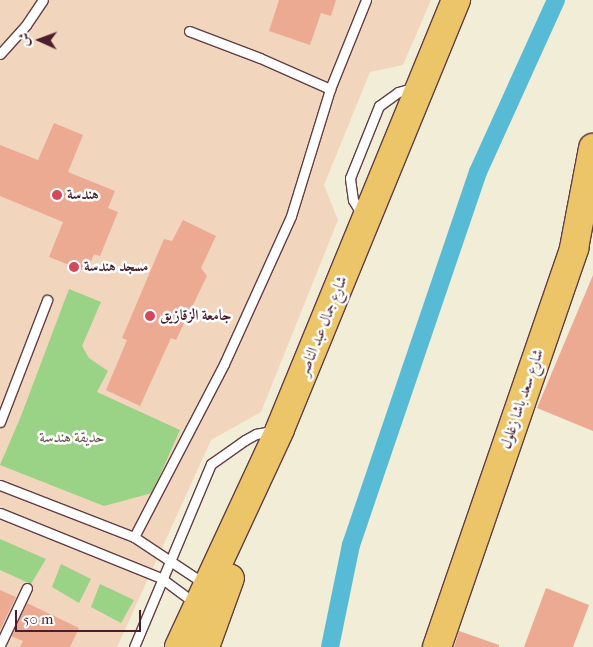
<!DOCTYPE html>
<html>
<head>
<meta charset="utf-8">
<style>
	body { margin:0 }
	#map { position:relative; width:593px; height:647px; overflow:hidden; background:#f1edd7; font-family:"IM FELL French Canon",Amiri,serif }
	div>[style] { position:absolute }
	.built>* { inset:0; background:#f1d5bd }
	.green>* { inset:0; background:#9ad386 }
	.canal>* { height:18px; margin:-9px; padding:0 9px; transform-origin:9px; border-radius:9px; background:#58bbd6 }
	.building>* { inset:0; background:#edaa92 }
	.roads { filter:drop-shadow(1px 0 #633e45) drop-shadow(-1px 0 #633e45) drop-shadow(0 1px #633e45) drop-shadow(0 -1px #633e45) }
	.lane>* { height:9px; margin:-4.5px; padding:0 4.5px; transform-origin:4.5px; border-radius:4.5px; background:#fff }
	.highway>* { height:28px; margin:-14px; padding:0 14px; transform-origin:14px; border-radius:14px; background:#ecc569 }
	.dots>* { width:14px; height:14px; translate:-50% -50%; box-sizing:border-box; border:2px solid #fff; border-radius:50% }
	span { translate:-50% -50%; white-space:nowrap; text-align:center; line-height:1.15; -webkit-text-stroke:5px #fff; paint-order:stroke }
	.poi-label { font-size:15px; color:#4a1f2b; font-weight:700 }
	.left { translate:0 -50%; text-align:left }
	.street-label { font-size:15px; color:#4a1f2b }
	.park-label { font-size:15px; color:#625546 }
	.north { position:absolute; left:15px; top:15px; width:50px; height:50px; -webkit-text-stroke:4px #fff; paint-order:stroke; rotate:272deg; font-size:14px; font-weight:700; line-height:20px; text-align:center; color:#4a1f2b }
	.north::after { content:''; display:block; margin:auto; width:18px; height:22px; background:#4a1f2b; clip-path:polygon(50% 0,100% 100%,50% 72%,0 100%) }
	.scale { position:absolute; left:15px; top:610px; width:126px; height:22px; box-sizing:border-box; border:2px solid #4a1f2b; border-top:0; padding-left:6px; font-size:15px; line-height:18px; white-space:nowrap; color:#4a1f2b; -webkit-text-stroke:4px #fff; paint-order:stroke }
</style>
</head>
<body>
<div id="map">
	<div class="built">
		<div style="clip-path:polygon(0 0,431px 0,403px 65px,370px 72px,324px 185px,338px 220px,261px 412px,211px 440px,117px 647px,0 647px)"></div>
	</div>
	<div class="green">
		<div style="clip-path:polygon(69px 289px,101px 302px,82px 346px,89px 358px,108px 371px,97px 392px,180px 430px,152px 493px,104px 506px,0 465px,21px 416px)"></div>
		<div style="clip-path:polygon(0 539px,46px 559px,31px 584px,0 570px)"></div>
		<div style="clip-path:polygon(61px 564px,91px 579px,79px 603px,52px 587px)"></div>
		<div style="clip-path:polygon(100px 584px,134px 600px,121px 623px,91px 607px)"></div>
	</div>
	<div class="canal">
		<div style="left:330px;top:647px;width:104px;rotate:-78.4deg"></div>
		<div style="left:351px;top:545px;width:394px;rotate:-71.2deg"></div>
		<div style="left:478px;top:172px;width:189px;rotate:-65.6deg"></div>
	</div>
	<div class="building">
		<div style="clip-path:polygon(279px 0,336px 0,331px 16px,321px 13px,310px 45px,269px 31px)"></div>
		<div style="clip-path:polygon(54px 123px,83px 135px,68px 172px,115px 191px,108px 208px,118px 212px,100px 256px,94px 254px,87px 272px,49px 257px,63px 222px,0 196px,0 145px,38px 160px)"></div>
		<div style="clip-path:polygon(183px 220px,216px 236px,201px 268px,207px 276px,176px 340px,171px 338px,140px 406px,106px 390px,127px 340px,122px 338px,164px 239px,172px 241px)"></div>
		<div style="clip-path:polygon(593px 275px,593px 431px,537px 408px)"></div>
		<div style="clip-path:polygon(546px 588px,589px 605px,573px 647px,524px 647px)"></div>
		<div style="clip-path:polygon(0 590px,16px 597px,0 630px)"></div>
		<div style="clip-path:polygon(27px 603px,79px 628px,70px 647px,20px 647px,23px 641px,11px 636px)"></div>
		<div style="clip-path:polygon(459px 631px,499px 645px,499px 647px,454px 647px)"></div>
	</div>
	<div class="roads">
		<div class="lane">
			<div style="left:189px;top:31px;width:76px;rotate:20.8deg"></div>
			<div style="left:260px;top:58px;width:77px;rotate:23.9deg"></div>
			<div style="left:0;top:54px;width:39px;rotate:-48deg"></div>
			<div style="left:26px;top:25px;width:30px;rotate:-56deg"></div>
			<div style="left:362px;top:215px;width:17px;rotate:-121deg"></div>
			<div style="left:353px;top:200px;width:22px;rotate:-98deg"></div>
			<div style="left:350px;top:178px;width:78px;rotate:-68.1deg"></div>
			<div style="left:379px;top:106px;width:24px;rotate:-36deg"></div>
			<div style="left:398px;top:92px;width:19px;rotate:-16deg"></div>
			<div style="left:0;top:422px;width:131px;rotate:-68.9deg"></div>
			<div style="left:0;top:485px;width:144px;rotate:21.2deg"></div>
			<div style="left:134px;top:537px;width:85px;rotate:33.5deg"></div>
			<div style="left:0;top:513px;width:174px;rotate:22deg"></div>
			<div style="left:161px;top:578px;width:44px;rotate:36.6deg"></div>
			<div style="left:134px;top:537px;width:195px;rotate:-62.5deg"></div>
			<div style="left:224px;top:364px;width:162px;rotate:-65.6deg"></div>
			<div style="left:291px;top:216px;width:133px;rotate:-72.9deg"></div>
			<div style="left:330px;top:89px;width:96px;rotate:-68deg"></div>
			<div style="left:0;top:645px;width:63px;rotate:-64.7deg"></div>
			<div style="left:134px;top:647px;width:199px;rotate:-67.2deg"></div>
			<div style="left:211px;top:464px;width:42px;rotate:-35.2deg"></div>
			<div style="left:245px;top:440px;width:13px;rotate:-29deg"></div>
			<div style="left:256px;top:434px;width:19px;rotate:-12deg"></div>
		</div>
		<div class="highway">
			<div style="left:179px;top:647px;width:240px;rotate:-65.1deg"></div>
			<div style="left:280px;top:429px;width:464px;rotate:-67.7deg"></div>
			<div style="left:205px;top:647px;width:73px;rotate:-70.1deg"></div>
			<div style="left:437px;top:647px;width:422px;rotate:-71deg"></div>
			<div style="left:574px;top:248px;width:102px;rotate:-79.2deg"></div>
		</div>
	</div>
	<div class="dots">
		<div style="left:57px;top:195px;background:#d1495b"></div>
		<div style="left:74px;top:267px;background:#d1495b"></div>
		<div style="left:150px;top:316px;background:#d1495b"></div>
	</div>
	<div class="poi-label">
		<span class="left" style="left:67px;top:195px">هندسة</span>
		<span class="left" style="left:84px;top:267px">مسجد هندسة</span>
		<span class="left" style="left:160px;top:316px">جامعة الزقازيق</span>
	</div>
	<div class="street-label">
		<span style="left:323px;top:326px;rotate:-68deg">شارع جمال عبد الناصر</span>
		<span style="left:522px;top:399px;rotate:-71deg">شارع سعد باشا زغلول</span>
	</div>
	<div class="park-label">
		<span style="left:72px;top:438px">حديقة هندسة</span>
	</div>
	<div class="north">ش</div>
	<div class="scale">50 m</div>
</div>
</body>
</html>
